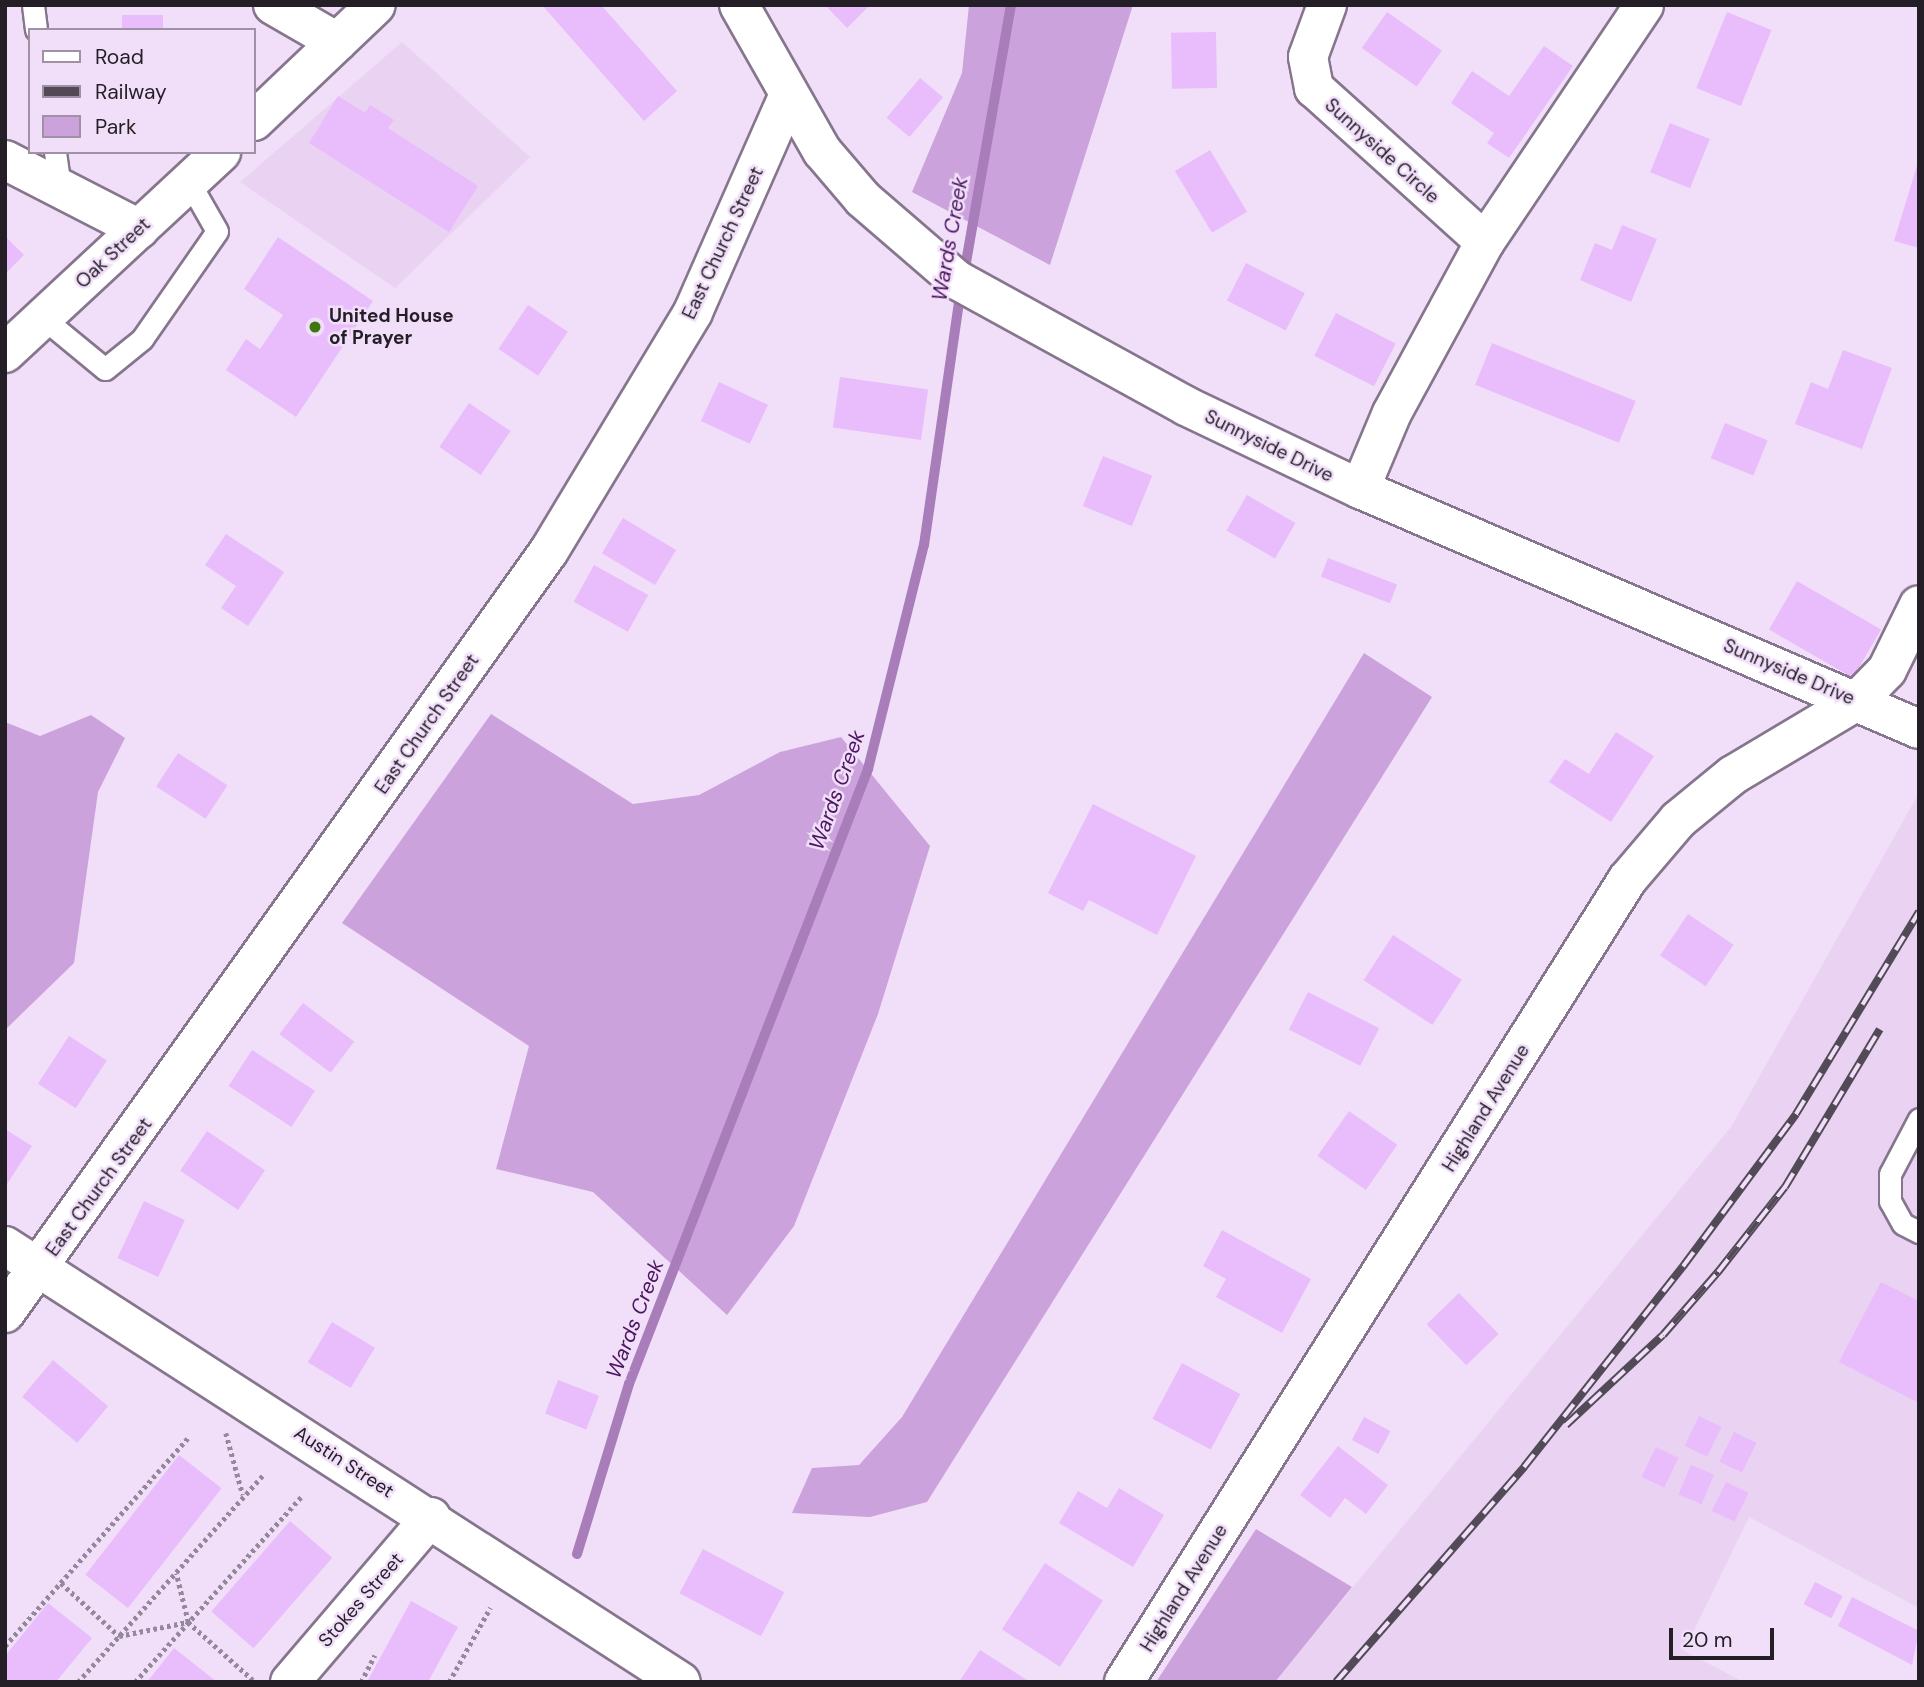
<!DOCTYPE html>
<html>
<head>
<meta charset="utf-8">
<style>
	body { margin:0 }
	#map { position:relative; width:1924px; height:1687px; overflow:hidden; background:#f1dff9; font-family:"DM Sans",sans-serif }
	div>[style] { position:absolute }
	.built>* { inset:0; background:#e9d2f2 }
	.green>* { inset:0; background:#cba2dc }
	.stream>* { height:10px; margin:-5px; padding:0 5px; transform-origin:5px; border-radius:5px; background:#a87db9 }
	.building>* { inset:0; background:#e9bcfb; transform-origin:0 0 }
	.path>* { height:4.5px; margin-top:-2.25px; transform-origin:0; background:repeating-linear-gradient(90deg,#95889b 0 3.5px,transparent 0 7px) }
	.roads { filter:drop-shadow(2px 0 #86768d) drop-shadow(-2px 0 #86768d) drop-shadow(0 2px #86768d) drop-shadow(0 -2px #86768d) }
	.service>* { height:21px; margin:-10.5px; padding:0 10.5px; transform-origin:10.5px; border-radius:10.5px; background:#fff }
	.minor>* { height:38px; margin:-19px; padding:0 19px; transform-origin:19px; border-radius:19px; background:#fff }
	.rail>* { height:8px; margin-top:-4px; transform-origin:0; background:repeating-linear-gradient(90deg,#f1dff9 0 16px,#534a57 0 32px); box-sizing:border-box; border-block:2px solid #534a57 }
	.dots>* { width:19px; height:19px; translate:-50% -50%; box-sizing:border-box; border:4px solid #f1dff9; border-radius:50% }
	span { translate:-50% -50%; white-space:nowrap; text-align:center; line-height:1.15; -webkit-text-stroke:5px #f1dff9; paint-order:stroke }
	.street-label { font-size:19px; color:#241e27 }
	.poi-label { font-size:19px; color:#241e27; font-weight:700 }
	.left { translate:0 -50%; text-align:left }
	.water-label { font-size:21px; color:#4c155f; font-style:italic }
	.frame { position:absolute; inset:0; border:7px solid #241e27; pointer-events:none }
	.legend { position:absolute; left:28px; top:28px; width:228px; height:126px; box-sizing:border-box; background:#f1dff9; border:2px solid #9f92a5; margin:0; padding:9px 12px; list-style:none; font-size:21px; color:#241e27 }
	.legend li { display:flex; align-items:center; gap:14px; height:35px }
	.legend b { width:35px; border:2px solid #9f92a5 }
	.scale { position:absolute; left:1669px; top:1628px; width:105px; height:32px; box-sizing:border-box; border:4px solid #241e27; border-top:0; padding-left:9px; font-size:21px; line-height:24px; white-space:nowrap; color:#241e27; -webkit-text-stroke:5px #f1dff9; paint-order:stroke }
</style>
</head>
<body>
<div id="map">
	<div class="built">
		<div style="clip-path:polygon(402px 42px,530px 157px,395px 288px,240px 182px)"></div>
		<div style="clip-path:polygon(1919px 793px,1919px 1608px,1749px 1517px,1684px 1651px,1744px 1682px,1275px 1682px,1731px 1127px)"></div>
	</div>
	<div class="green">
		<div style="clip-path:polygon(969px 5px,1133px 5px,1050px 265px,912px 192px,962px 73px)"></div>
		<div style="clip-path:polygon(1364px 653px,1432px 697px,927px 1502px,870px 1517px,792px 1513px,812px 1468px,859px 1465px,902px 1417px)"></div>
		<div style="clip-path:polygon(491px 714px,633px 804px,699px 795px,780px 752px,841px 737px,930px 846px,878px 1014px,794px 1226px,727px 1315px,593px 1192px,496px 1169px,529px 1046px,342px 923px)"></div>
		<div style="clip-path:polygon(91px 715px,125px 738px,98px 792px,74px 963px,5px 1030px,5px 722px,40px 736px)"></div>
		<div style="clip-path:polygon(1256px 1529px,1352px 1587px,1275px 1682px,1156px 1682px)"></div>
	</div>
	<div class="stream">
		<div style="left:964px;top:274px;width:273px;rotate:-80.1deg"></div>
		<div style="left:577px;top:1554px;width:178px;rotate:-73deg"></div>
		<div style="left:629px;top:1384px;width:660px;rotate:-68.76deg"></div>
		<div style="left:868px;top:769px;width:231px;rotate:-76deg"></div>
		<div style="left:924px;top:545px;width:259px;rotate:-81.8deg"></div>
	</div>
	<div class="building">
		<div style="clip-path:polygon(542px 5px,601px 5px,677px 91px,644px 121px)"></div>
		<div style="clip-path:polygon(825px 5px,870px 5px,847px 28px)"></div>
		<div style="left:1387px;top:12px;width:67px;height:44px;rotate:35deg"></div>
		<div style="left:1727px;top:12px;width:48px;height:82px;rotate:22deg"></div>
		<div style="left:122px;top:15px;width:41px;height:15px"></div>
		<div style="left:1216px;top:32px;width:56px;height:45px;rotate:89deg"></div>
		<div style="clip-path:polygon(1544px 46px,1573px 66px,1509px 158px,1487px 143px,1494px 133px,1451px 103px,1472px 71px,1509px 96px)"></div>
		<div style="left:920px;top:78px;width:30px;height:52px;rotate:40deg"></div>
		<div style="clip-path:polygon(338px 96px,365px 113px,370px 105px,394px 120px,388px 128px,478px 186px,449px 232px,309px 143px)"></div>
		<div style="left:1670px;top:123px;width:43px;height:53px;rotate:22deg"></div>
		<div style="left:1210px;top:150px;width:72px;height:41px;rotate:59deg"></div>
		<div style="clip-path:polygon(1919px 159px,1919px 248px,1894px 241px)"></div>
		<div style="clip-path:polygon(1622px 225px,1657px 239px,1631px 302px,1580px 280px,1595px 243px,1612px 250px)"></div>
		<div style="clip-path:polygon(5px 236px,24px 255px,5px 274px)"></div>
		<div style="clip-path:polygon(278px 237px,373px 301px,296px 417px,226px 370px,246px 339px,260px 349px,283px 315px,244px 289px)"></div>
		<div style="left:1246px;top:263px;width:66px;height:42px;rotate:27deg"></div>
		<div style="left:528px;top:305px;width:48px;height:53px;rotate:34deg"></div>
		<div style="left:1336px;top:313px;width:67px;height:48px;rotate:27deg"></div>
		<div style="left:1492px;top:343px;width:155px;height:45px;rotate:22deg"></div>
		<div style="clip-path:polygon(1843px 350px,1892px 368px,1862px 449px,1795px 424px,1811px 382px,1828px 389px)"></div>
		<div style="left:840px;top:377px;width:89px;height:51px;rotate:8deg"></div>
		<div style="left:719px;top:382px;width:54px;height:43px;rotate:25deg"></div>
		<div style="left:469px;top:403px;width:50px;height:53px;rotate:34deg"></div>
		<div style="left:1725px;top:423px;width:46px;height:38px;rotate:22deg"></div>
		<div style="left:1103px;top:456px;width:53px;height:54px;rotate:22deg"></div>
		<div style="left:1247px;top:495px;width:56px;height:41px;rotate:30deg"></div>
		<div style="left:623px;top:518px;width:62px;height:41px;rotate:31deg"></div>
		<div style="clip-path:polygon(226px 534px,284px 572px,248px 626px,221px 608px,236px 586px,205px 565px)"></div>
		<div style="left:1328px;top:558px;width:74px;height:20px;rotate:21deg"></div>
		<div style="left:594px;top:565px;width:62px;height:42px;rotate:29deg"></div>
		<div style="left:1797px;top:581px;width:97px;height:56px;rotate:30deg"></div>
		<div style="clip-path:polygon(1616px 732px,1654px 756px,1611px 822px,1549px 782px,1565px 759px,1589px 774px)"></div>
		<div style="left:178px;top:753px;width:59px;height:40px;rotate:33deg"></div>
		<div style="clip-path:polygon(1093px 804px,1196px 856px,1157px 935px,1089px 900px,1083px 911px,1048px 893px)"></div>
		<div style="left:1688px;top:914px;width:55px;height:50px;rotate:34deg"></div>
		<div style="left:1393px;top:935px;width:82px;height:54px;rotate:33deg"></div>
		<div style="left:1308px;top:992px;width:80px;height:42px;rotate:27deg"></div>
		<div style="left:303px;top:1003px;width:64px;height:39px;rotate:37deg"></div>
		<div style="left:69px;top:1036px;width:45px;height:57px;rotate:33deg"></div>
		<div style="left:252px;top:1050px;width:75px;height:43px;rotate:33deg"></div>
		<div style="left:1349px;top:1111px;width:59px;height:55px;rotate:35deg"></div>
		<div style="clip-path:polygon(5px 1129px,32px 1146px,5px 1187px)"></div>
		<div style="left:207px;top:1131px;width:70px;height:48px;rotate:34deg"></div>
		<div style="left:144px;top:1201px;width:45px;height:63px;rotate:25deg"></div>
		<div style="clip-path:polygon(1222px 1230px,1311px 1279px,1282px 1333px,1216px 1297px,1226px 1279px,1203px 1266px)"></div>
		<div style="clip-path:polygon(1881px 1282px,1919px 1301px,1919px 1403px,1839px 1362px)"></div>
		<div style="left:1459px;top:1293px;width:57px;height:45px;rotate:46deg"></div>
		<div style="left:332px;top:1322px;width:50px;height:47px;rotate:31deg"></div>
		<div style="left:53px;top:1360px;width:72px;height:48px;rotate:40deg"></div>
		<div style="left:1182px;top:1363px;width:66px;height:63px;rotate:28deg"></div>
		<div style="left:558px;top:1380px;width:44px;height:36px;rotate:21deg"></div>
		<div style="left:1699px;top:1416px;width:25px;height:33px;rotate:26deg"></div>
		<div style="left:1364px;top:1417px;width:30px;height:26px;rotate:28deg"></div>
		<div style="left:1734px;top:1432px;width:25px;height:33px;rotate:26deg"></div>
		<div style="clip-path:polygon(1338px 1446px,1388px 1485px,1366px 1514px,1345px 1498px,1330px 1518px,1300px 1495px)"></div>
		<div style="left:1656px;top:1447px;width:25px;height:33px;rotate:26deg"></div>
		<div style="left:179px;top:1455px;width:54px;height:152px;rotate:38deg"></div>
		<div style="left:1691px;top:1465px;width:25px;height:32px;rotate:23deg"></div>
		<div style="left:1726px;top:1482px;width:25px;height:32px;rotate:26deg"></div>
		<div style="clip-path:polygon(1119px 1488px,1164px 1515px,1133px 1567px,1059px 1523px,1078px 1491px,1107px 1508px)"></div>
		<div style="left:290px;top:1521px;width:56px;height:120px;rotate:41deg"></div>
		<div style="left:703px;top:1549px;width:92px;height:50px;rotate:28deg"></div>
		<div style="left:1045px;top:1563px;width:69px;height:79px;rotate:33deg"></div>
		<div style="left:1815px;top:1582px;width:31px;height:25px;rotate:27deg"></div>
		<div style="clip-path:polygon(1852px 1597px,1919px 1631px,1912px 1665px,1838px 1626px)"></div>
		<div style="clip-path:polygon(411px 1601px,458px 1627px,428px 1682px,367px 1682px)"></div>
		<div style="clip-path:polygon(48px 1603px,92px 1638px,56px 1682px,5px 1682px,5px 1656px)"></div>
		<div style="clip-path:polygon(174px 1648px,217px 1682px,147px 1682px)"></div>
		<div style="clip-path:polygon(980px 1650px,1030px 1682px,959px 1682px)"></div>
	</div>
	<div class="path">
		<div style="left:226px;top:1433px;width:64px;rotate:74.7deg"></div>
		<div style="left:61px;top:1583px;width:79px;rotate:42.4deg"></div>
		<div style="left:119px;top:1636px;width:70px;rotate:-11.5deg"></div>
		<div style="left:188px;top:1622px;width:50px;rotate:-103.8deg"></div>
		<div style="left:188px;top:1622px;width:87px;rotate:41.7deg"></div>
		<div style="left:5px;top:1646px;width:277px;rotate:-48.7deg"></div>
		<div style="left:78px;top:1682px;width:278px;rotate:-48.2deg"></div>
		<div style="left:135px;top:1682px;width:251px;rotate:-48.1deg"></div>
		<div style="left:361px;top:1682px;width:30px;rotate:-63deg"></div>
		<div style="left:449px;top:1682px;width:85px;rotate:-61deg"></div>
	</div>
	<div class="roads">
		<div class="service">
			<div style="left:33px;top:5px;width:25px;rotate:83deg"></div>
			<div style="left:55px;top:152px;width:36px;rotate:82deg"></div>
			<div style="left:43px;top:318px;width:80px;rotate:39.4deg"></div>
			<div style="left:105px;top:369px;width:48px;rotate:-39deg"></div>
			<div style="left:142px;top:339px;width:131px;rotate:-55.2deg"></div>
			<div style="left:217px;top:231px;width:56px;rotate:-119.7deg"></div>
			<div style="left:1919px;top:1119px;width:62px;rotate:117.8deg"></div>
			<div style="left:1890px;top:1174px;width:27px;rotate:90deg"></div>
			<div style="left:1890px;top:1201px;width:26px;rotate:61deg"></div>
			<div style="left:1903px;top:1224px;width:18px;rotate:27deg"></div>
		</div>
		<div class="minor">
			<div style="left:273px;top:5px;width:74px;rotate:30deg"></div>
			<div style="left:739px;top:5px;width:168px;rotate:60.4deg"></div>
			<div style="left:822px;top:151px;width:63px;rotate:49.5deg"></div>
			<div style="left:863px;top:199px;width:124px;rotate:40.8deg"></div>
			<div style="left:957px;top:280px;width:261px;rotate:28.8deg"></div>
			<div style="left:1186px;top:406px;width:193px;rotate:25.5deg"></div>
			<div style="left:1360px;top:489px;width:608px;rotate:23.24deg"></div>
			<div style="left:1327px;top:5px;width:55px;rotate:110.1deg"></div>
			<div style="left:1308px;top:57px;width:32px;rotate:79deg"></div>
			<div style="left:1314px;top:88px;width:230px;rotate:42deg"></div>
			<div style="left:1485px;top:242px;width:285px;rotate:-56.1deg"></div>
			<div style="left:254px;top:121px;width:168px;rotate:-43.6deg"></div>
			<div style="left:5px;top:160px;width:151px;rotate:27.2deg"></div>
			<div style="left:5px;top:353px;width:295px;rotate:-42.9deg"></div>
			<div style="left:1360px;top:489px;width:82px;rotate:-67.2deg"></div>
			<div style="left:1392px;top:413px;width:195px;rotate:-61.5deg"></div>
			<div style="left:5px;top:1246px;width:804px;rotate:32.82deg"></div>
			<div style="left:5px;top:1313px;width:936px;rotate:-54.48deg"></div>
			<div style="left:549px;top:551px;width:279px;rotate:-58.9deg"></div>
			<div style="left:693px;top:312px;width:233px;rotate:-66.2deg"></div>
			<div style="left:290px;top:1682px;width:217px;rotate:-49.5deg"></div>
			<div style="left:1124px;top:1682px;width:947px;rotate:-57.9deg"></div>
			<div style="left:1627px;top:880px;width:79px;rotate:-49.6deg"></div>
			<div style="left:1678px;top:820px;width:71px;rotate:-39.3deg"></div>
			<div style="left:1733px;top:775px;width:144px;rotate:-30.8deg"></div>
			<div style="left:1857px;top:701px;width:43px;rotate:-45.9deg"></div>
			<div style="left:1887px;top:670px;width:72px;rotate:-63.8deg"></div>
		</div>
	</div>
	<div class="rail">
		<div style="left:1566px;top:1425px;width:132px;rotate:-42.9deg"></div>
		<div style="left:1663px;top:1335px;width:84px;rotate:-48.9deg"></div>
		<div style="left:1718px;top:1272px;width:108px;rotate:-51.8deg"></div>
		<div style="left:1785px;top:1187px;width:184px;rotate:-59deg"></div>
		<div style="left:1336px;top:1682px;width:286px;rotate:-48.8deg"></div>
		<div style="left:1524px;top:1467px;width:258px;rotate:-51.6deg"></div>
		<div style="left:1684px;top:1265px;width:188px;rotate:-53.4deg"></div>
		<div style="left:1796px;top:1114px;width:237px;rotate:-58.7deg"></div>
	</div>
	<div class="dots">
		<div style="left:315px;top:327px;background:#3d7811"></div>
	</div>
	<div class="street-label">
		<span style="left:1382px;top:151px;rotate:42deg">Sunnyside Circle</span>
		<span style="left:723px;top:243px;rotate:-65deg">East Church Street</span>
		<span style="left:113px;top:253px;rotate:-43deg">Oak Street</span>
		<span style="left:1269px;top:446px;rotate:26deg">Sunnyside Drive</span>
		<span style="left:1789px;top:672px;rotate:23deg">Sunnyside Drive</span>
		<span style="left:427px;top:724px;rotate:-55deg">East Church Street</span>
		<span style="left:1486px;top:1108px;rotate:-58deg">Highland Avenue</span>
		<span style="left:99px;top:1187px;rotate:-54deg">East Church Street</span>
		<span style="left:344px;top:1462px;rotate:33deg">Austin Street</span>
		<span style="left:1184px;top:1588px;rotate:-58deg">Highland Avenue</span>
		<span style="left:361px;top:1600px;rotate:-49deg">Stokes Street</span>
	</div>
	<div class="poi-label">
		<span class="left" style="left:329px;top:327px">United House<br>of Prayer</span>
	</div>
	<div class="water-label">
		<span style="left:950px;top:239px;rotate:-80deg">Wards Creek</span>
		<span style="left:837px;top:790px;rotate:-70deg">Wards Creek</span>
		<span style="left:635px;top:1319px;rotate:-69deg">Wards Creek</span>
	</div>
	<div class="frame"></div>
	<ul class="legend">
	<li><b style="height:9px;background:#fff"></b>Road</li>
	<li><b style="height:9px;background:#534a57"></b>Railway</li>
	<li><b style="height:19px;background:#cba2dc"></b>Park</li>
	</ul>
	<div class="scale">20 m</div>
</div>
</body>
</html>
